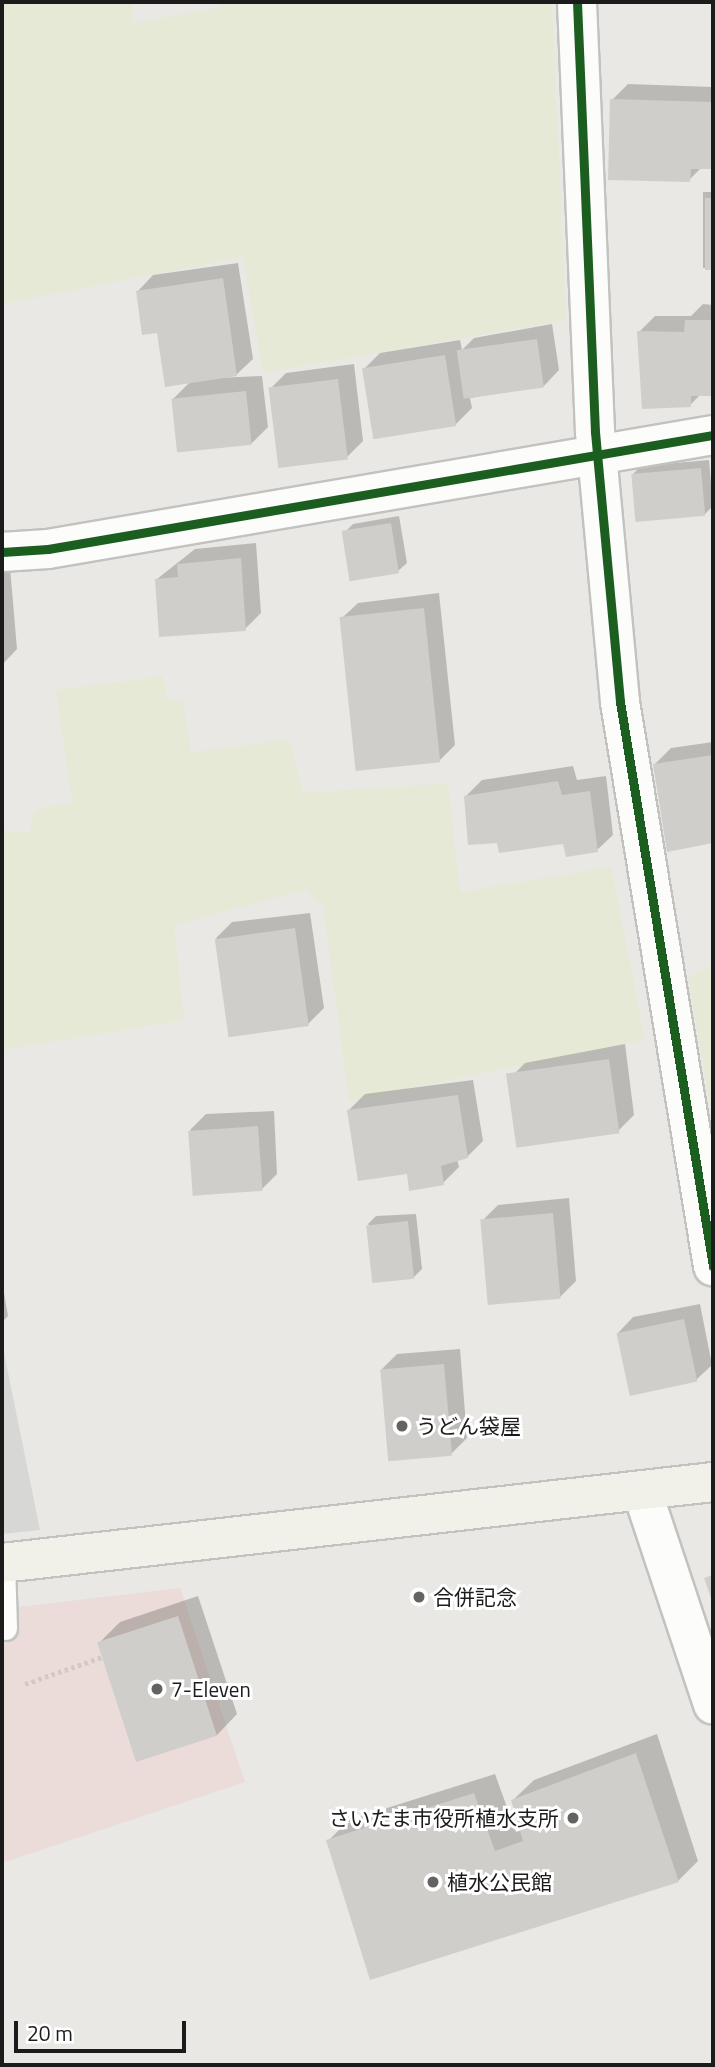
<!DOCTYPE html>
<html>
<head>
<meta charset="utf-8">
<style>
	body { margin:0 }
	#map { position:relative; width:715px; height:2067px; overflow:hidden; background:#e9e8e4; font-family:"Titillium Web","Noto Sans JP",sans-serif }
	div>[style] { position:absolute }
	.commercial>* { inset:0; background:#ebdcd9 }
	.religious>* { inset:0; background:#d7d7d5 }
	.farmland>* { inset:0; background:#e7e9d7 }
	.shadow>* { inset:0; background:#0003; transform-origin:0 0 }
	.building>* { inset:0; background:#d0cecb; transform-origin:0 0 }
	.path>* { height:4.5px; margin-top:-2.25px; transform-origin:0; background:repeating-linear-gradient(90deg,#d4c8c5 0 3.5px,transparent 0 7px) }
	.roads { filter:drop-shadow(2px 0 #c2c2c0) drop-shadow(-2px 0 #c2c2c0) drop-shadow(0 2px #c2c2c0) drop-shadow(0 -2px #c2c2c0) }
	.lane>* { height:23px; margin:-11.5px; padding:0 11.5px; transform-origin:11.5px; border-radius:11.5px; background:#fcfcfb }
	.street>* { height:38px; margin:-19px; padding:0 19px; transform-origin:19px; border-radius:19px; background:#fcfcfb }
	.secondary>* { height:38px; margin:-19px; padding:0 19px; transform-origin:19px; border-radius:19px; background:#f1f1e9 }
	.cycleway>* { height:9px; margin:-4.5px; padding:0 4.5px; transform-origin:4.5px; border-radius:4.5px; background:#1b5e20 }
	.dots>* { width:19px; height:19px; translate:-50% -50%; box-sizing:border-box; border:4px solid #fff; border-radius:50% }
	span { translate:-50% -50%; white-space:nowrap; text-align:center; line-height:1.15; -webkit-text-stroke:6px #fff; paint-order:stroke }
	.poi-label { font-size:21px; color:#1b1b1b }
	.left { translate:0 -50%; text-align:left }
	.right { translate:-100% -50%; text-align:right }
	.frame { position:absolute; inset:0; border:4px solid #1b1b1b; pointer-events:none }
	.scale { position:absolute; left:14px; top:2021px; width:172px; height:32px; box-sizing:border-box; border:4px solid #1b1b1b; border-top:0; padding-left:9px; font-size:21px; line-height:24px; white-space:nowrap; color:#1b1b1b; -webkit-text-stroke:5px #fff; paint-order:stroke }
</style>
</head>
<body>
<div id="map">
	<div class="commercial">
		<div style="clip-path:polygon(180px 1588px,245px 1782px,2px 1863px,2px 1609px)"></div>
	</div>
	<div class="religious">
		<div style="clip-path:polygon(2px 1343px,40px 1530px,2px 1534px)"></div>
	</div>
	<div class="farmland">
		<div style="clip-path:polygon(2px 2px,131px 2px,133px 23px,221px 7px,220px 2px,552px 2px,566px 320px,263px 373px,243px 257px,2px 304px)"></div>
		<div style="clip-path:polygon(163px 676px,167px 699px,183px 702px,191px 752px,289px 739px,303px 793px,448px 783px,460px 892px,611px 867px,645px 1040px,349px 1101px,323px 906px,305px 890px,174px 925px,184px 1020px,2px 1050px,2px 831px,29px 833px,34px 810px,72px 802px,56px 690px)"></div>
		<div style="clip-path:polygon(713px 966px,713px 1120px,688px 977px)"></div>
	</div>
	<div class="shadow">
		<div style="clip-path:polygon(628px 84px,713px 87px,713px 168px,702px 167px,689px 180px,612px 100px)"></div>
		<div style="left:713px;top:192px;width:76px;height:10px;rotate:90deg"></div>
		<div style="clip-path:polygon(238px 263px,253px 359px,237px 374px,214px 378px,262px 376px,268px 427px,252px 443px,172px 400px,191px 381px,138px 291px,153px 275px)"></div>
		<div style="clip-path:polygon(703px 304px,713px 305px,713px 394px,701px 394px,690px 405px,639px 332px,655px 316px,691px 316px)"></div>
		<div style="clip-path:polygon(552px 324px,559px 370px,544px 386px,470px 398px,472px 408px,456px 424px,364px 369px,380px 353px,460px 340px,462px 350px,474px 338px)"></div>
		<div style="clip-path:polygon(354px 364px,363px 441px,347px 457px,270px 389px,286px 373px)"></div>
		<div style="clip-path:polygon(709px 460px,713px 506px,705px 514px,633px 474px,641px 466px)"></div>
		<div style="clip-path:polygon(399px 516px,407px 563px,398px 571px,344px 533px,353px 524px)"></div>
		<div style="clip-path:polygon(256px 543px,261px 613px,245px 629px,157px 579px,195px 549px)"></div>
		<div style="clip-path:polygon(10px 567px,17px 649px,2px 665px,2px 568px)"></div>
		<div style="clip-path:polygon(439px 593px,455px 745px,439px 761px,342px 618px,358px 603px)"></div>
		<div style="clip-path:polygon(713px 742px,713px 842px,668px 850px,655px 764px,671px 748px)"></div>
		<div style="clip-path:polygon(573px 766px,577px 780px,606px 776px,613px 835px,597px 850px,565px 842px,499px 841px,466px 796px,482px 780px)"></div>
		<div style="clip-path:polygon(310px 913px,324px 1008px,308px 1024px,216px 938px,232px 922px)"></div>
		<div style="clip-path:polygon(625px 1044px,634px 1115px,618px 1131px,509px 1079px,525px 1063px)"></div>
		<div style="clip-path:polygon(473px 1080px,483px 1141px,467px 1157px,457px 1159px,459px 1167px,443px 1183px,408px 1172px,349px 1110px,365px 1094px)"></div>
		<div style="clip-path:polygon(274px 1111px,277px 1174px,261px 1190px,190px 1130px,206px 1114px)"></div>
		<div style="clip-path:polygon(569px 1198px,576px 1281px,560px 1297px,482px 1221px,498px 1205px)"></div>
		<div style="clip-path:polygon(416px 1214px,422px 1269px,413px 1278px,368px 1224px,376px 1216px)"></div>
		<div style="clip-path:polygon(2px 1281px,8px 1316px,2px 1322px)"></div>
		<div style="clip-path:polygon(700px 1304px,712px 1365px,696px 1380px,618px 1333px,633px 1317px)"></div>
		<div style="clip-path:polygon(460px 1349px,467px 1438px,451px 1454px,381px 1370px,397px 1354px)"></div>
		<div style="clip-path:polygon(198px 1596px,237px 1714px,217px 1735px,99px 1643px,120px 1622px)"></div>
		<div style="clip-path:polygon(657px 1734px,698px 1861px,678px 1881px,328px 1841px,349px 1820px,495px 1774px,516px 1832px,522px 1830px,513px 1800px,534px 1780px)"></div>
	</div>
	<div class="building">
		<div style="clip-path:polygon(610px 99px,713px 102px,713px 169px,691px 169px,690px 182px,608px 180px)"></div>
		<div style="left:713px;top:198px;width:72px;height:8px;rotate:90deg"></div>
		<div style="clip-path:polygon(223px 278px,237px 376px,165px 387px,157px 333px,142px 335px,136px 291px)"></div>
		<div style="clip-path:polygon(685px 320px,713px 320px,713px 396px,691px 396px,691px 407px,642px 409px,637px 331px,684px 332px)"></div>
		<div style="left:537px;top:339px;width:49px;height:81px;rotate:82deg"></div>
		<div style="left:445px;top:355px;width:72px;height:84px;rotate:81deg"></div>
		<div style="left:338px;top:379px;width:81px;height:70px;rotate:83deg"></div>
		<div style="left:246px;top:391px;width:54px;height:75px;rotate:84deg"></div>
		<div style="left:701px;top:468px;width:48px;height:70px;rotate:85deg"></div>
		<div style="left:391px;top:523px;width:51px;height:50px;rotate:81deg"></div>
		<div style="clip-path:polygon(241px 558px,246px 631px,159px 637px,155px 579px,178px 577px,177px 564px)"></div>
		<div style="left:424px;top:608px;width:155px;height:85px;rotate:84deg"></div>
		<div style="clip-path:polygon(713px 755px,713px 843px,667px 852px,653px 764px)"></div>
		<div style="clip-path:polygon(558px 781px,562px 795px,590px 791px,598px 852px,566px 857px,563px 844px,499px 853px,497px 843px,468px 845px,464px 796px)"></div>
		<div style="left:295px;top:928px;width:99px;height:81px;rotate:82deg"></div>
		<div style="left:609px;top:1059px;width:75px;height:104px;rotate:82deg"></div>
		<div style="clip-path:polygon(458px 1095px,468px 1158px,441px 1166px,444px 1185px,409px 1191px,407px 1174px,358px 1181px,347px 1110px)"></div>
		<div style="left:258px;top:1126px;width:65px;height:70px;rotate:86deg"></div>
		<div style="left:553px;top:1213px;width:86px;height:73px;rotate:85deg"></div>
		<div style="left:408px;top:1221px;width:58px;height:42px;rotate:84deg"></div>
		<div style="left:684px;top:1319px;width:64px;height:69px;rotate:78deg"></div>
		<div style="left:444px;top:1364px;width:92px;height:64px;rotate:85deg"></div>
		<div style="clip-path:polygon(713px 1575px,713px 1604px,704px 1578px)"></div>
		<div style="left:178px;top:1616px;width:126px;height:85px;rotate:72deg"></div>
		<div style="clip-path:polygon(636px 1753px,679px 1882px,370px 1980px,326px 1840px,474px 1793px,495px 1851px,523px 1841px,511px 1800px)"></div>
	</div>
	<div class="path">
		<div style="left:25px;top:1684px;width:82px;rotate:-19.3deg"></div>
	</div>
	<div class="roads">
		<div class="lane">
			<div style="left:3px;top:1563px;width:65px;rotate:88.2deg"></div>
		</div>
		<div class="street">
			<div style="left:577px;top:2px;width:430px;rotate:87.6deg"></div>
			<div style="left:595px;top:432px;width:271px;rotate:84.7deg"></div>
			<div style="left:620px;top:702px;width:572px;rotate:80.64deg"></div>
			<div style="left:2px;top:552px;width:46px;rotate:-3.7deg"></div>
			<div style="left:48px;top:549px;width:675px;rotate:-9.73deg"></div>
			<div style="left:642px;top:1491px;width:225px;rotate:71.6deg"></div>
		</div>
		<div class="secondary">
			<div style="left:2px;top:1563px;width:716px;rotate:-6.5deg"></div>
		</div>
	</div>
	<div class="cycleway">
		<div style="left:577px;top:2px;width:430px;rotate:87.6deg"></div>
		<div style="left:595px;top:432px;width:271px;rotate:84.7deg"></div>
		<div style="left:620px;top:702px;width:572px;rotate:80.64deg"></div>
		<div style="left:2px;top:552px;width:46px;rotate:-3.7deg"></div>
		<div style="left:48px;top:549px;width:675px;rotate:-9.73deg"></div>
	</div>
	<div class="dots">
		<div style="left:402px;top:1426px;background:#636361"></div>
		<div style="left:419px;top:1597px;background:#636361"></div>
		<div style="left:157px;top:1689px;background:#636361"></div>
		<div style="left:573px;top:1818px;background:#636361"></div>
		<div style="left:433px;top:1882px;background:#636361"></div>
	</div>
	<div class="poi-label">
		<span class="left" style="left:416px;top:1426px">うどん袋屋</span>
		<span class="left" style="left:433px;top:1597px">合併記念</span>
		<span class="left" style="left:171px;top:1689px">7-Eleven</span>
		<span class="right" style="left:559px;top:1818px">さいたま市役所植水支所</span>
		<span class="left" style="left:447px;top:1882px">植水公民館</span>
	</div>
	<div class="frame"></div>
	<div class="scale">20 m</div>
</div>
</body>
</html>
